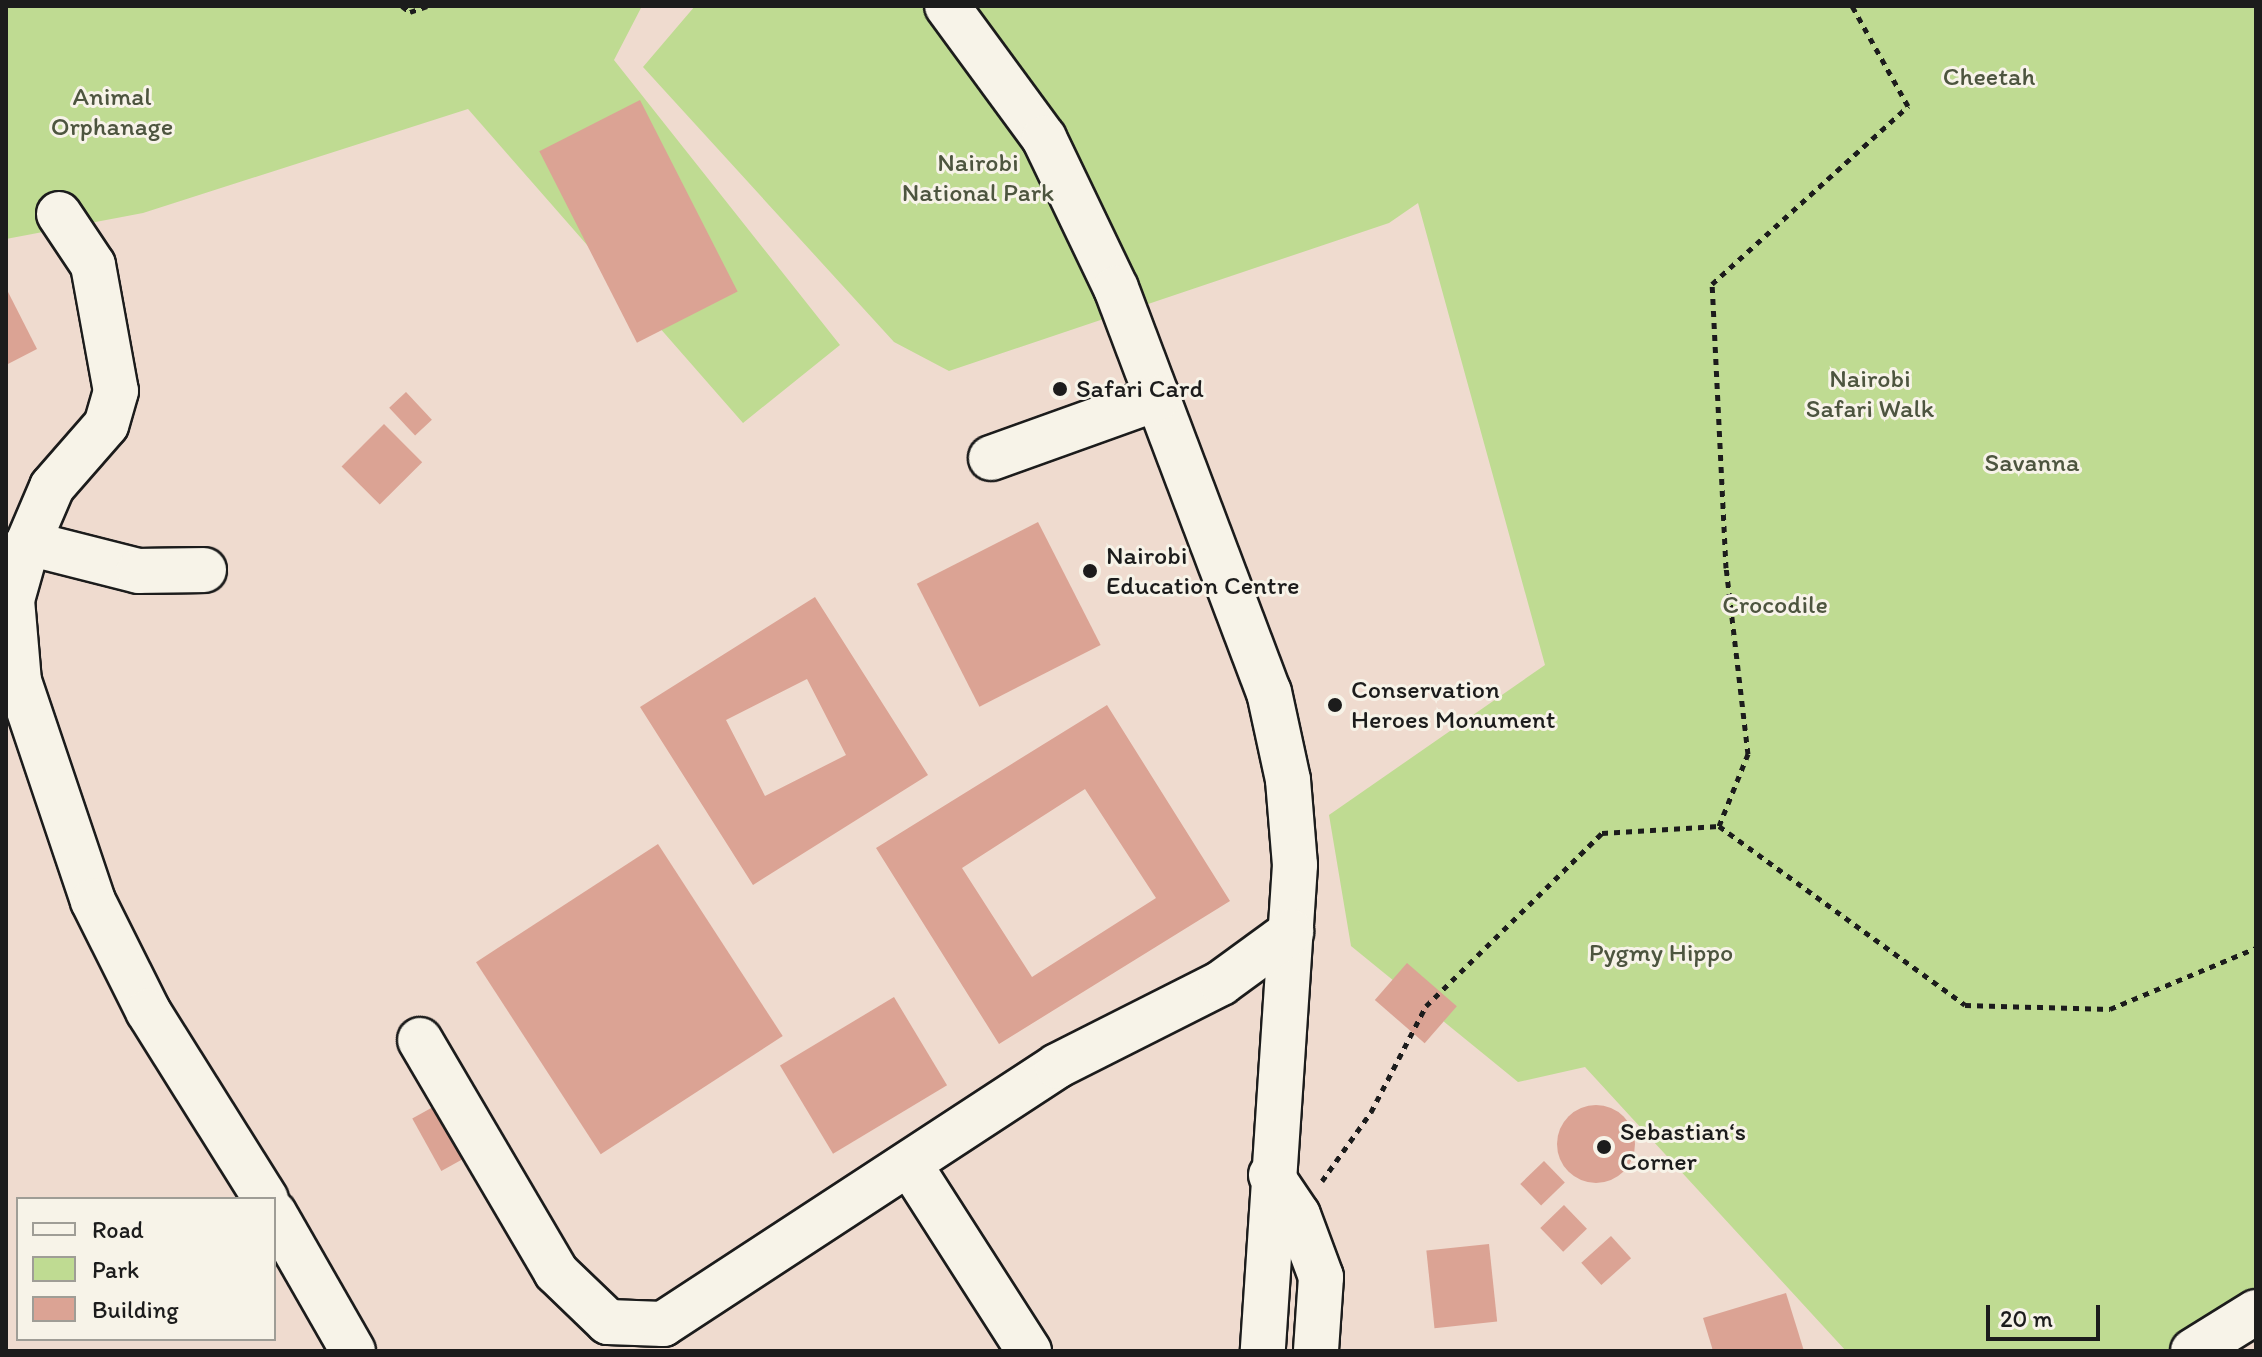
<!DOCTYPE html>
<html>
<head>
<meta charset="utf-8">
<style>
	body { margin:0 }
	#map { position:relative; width:2262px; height:1357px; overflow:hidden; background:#efdbcf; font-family:Itim,sans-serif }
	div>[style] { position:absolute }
	.green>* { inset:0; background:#bfdb92 }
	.building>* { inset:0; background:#dba394; transform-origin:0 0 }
	.round { border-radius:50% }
	.path>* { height:5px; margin-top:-2.5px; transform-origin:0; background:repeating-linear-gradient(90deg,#1c1c1c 0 6px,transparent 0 12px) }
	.roads { filter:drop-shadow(2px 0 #1c1c1c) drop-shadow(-2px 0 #1c1c1c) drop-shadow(0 2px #1c1c1c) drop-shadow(0 -2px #1c1c1c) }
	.minor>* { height:44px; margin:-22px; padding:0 22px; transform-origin:22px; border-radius:22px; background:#f7f3e8 }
	.dots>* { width:22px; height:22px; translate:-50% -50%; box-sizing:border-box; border:4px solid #f7f3e8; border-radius:50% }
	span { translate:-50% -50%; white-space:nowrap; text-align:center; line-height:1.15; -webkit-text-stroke:6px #f7f3e8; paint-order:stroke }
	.park-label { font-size:26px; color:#4d553f }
	.poi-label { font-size:26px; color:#1c1c1c }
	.left { translate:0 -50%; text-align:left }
	.frame { position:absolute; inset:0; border:8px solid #1c1c1c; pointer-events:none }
	.legend { position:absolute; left:16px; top:1197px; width:260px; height:144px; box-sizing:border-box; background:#f7f3e8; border:2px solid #9f9d96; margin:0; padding:10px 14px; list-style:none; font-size:24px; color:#1c1c1c }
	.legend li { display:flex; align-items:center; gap:16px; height:40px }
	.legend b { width:40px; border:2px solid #9f9d96 }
	.scale { position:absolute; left:1986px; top:1305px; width:114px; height:36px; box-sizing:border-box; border:4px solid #1c1c1c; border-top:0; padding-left:10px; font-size:24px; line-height:28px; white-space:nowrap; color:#1c1c1c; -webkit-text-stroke:6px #f7f3e8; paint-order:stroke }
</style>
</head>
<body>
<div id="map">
	<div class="green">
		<div style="clip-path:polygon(6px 6px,642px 6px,614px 60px,840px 345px,743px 423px,468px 109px,143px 213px,6px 239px)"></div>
		<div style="clip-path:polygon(695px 6px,2256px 6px,2256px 1293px,2168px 1351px,1846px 1351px,1585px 1067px,1518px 1082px,1351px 946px,1329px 815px,1545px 665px,1418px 203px,1389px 223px,949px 371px,894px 342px,643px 67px)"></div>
	</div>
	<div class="building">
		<div style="left:640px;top:100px;width:215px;height:113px;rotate:63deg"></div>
		<div style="clip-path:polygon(6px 288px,37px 349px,6px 365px)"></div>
		<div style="left:406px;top:392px;width:38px;height:23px;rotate:47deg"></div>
		<div style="left:384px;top:424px;width:54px;height:60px;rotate:45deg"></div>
		<div style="left:1038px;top:522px;width:138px;height:136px;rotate:63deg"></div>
		<div style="clip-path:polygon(evenodd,815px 597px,928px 775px,753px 885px,640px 707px,815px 597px,807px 679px,846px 755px,765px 796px,726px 720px,807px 679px)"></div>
		<div style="clip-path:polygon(evenodd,1107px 705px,1230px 901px,999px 1044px,876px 848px,1107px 705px,1085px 789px,1156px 898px,1032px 977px,962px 868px,1085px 789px)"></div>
		<div style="left:658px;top:844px;width:229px;height:217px;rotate:57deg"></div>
		<div style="left:1407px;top:963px;width:66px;height:49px;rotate:41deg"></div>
		<div style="left:894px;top:997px;width:103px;height:133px;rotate:59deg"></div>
		<div style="left:442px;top:1102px;width:60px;height:34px;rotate:61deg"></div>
		<div class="round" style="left:1557px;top:1105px;width:78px;height:78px"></div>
		<div style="left:1544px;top:1161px;width:30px;height:33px;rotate:46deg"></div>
		<div style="left:1564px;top:1205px;width:33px;height:33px;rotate:46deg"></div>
		<div style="left:1611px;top:1236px;width:30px;height:40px;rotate:48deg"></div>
		<div style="left:1489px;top:1244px;width:78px;height:63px;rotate:84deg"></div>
		<div style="clip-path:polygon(1786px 1293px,1804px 1351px,1713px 1351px,1703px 1318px)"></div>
	</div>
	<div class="path">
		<div style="left:402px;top:6px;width:10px;rotate:37deg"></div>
		<div style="left:410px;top:12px;width:18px;rotate:-19deg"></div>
		<div style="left:1719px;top:826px;width:78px;rotate:-68.1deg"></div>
		<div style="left:1748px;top:754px;width:187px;rotate:-96.7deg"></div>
		<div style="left:1726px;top:568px;width:284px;rotate:-92.8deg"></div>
		<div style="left:1712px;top:284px;width:265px;rotate:-42.2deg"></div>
		<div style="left:1908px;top:106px;width:115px;rotate:-119.2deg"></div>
		<div style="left:1322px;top:1181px;width:85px;rotate:-54.6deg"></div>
		<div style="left:1371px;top:1112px;width:119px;rotate:-62.6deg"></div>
		<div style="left:1426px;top:1006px;width:247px;rotate:-44.5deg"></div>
		<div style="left:1602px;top:833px;width:117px;rotate:-3.4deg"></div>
		<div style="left:1719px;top:826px;width:304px;rotate:36deg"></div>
		<div style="left:1965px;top:1005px;width:145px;rotate:1.6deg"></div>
		<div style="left:2110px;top:1009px;width:158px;rotate:-22.7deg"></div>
	</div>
	<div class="roads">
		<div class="minor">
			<div style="left:947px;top:6px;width:164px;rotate:53.7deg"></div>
			<div style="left:1044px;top:138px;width:166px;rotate:64.4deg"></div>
			<div style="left:1116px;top:288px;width:432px;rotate:69.3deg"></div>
			<div style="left:1269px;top:692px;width:90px;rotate:77.8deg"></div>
			<div style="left:1288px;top:780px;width:85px;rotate:85.3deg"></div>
			<div style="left:1295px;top:865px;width:487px;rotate:93.8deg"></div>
			<div style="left:59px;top:214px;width:61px;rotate:56.3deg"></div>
			<div style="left:93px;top:265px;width:128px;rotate:79.7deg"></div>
			<div style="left:116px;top:391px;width:35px;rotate:106deg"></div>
			<div style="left:106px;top:425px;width:82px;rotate:131.1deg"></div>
			<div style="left:52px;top:487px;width:61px;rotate:113.2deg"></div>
			<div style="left:28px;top:543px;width:59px;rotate:105.7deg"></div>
			<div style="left:12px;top:600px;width:81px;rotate:85.1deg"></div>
			<div style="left:19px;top:681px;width:232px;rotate:71.4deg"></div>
			<div style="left:93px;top:901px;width:123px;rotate:63.4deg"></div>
			<div style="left:148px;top:1011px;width:222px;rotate:57.9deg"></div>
			<div style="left:991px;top:458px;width:178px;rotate:-19.7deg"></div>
			<div style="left:28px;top:543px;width:114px;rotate:14.2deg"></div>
			<div style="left:139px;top:571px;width:65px;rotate:-0.9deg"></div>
			<div style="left:420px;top:1040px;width:269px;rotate:59.6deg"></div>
			<div style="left:556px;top:1272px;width:72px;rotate:43.9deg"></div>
			<div style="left:608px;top:1322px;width:55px;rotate:2.1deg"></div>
			<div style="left:663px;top:1324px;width:471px;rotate:-33.2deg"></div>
			<div style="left:1057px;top:1066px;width:184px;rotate:-26.8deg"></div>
			<div style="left:1221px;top:983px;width:87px;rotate:-36.1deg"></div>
			<div style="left:910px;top:1165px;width:221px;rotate:57.4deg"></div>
			<div style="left:1271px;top:1175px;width:48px;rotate:56deg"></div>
			<div style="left:1298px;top:1215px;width:66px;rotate:69.6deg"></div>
			<div style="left:1321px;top:1277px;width:74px;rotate:93.9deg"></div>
			<div style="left:274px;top:1213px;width:159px;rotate:60.2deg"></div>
			<div style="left:2193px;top:1351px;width:74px;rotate:-31.8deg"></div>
		</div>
	</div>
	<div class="dots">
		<div style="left:1060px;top:389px;background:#1c1c1c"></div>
		<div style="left:1090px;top:571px;background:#1c1c1c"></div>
		<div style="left:1335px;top:705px;background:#1c1c1c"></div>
		<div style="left:1604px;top:1147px;background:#1c1c1c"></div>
	</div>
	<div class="park-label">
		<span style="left:1989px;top:77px">Cheetah</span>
		<span style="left:112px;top:112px">Animal<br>Orphanage</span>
		<span style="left:978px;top:178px">Nairobi<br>National Park</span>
		<span style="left:1870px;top:394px">Nairobi<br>Safari Walk</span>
		<span style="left:2032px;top:463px">Savanna</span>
		<span style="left:1775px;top:605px">Crocodile</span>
		<span style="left:1661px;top:953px">Pygmy Hippo</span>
	</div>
	<div class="poi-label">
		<span class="left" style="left:1076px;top:389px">Safari Card</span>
		<span class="left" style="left:1106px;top:571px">Nairobi<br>Education Centre</span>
		<span class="left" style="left:1351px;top:705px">Conservation<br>Heroes Monument</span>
		<span class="left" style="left:1620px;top:1147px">Sebastian‘s<br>Corner</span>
	</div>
	<div class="frame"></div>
	<ul class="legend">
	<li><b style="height:10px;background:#f7f3e8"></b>Road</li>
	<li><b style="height:22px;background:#bfdb92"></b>Park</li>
	<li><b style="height:22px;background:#dba394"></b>Building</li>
	</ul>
	<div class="scale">20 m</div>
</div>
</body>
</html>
